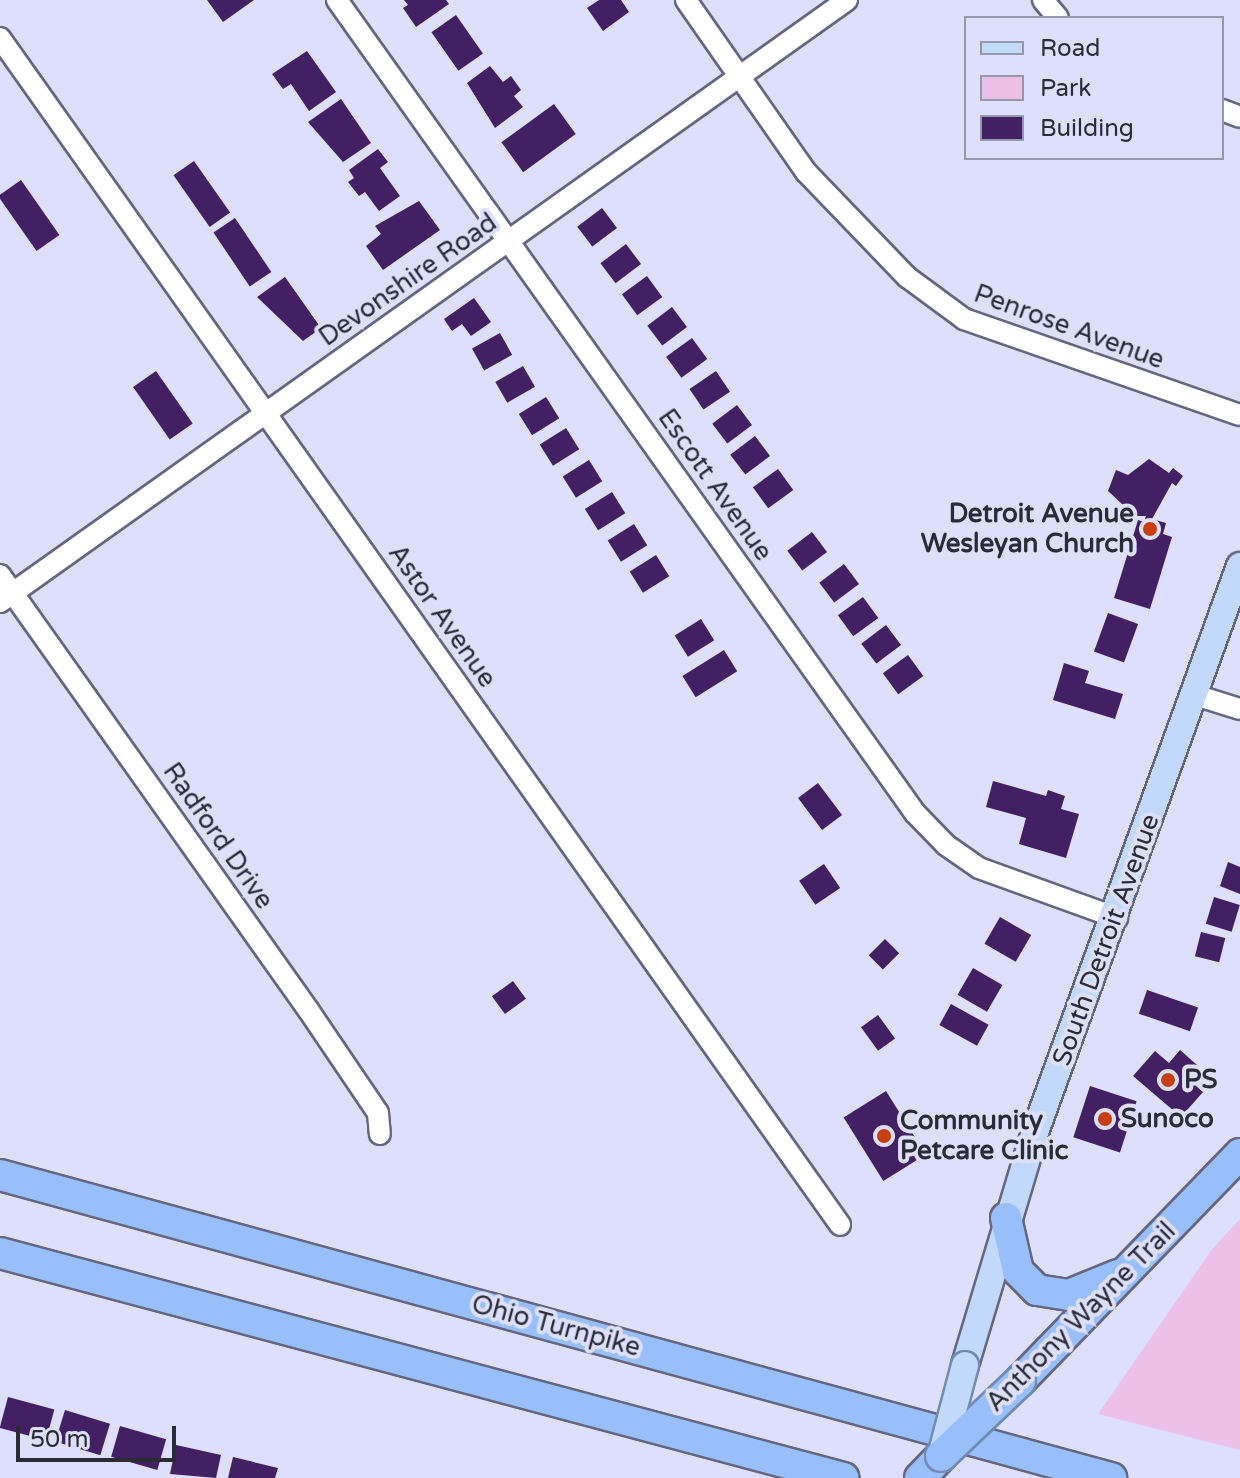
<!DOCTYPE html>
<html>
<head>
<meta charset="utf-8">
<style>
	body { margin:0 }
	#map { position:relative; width:1240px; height:1478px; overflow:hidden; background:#dddffd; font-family:"Varela Round",sans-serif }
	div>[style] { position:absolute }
	.green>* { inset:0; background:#ecc0e9 }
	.building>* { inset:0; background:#432063; transform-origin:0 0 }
	.roads { filter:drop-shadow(2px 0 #656680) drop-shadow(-2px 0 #656680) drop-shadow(0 2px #656680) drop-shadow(0 -2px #656680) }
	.minor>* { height:20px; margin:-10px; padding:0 10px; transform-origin:10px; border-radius:10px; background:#fff }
	.major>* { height:26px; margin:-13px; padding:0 13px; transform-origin:13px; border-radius:13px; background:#c2d9fc }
	.highway>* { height:30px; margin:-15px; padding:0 15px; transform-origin:15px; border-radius:15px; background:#99bffa }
	.bridges { filter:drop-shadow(2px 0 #728bb5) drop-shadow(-2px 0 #728bb5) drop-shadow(0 2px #728bb5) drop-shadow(0 -2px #728bb5) }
	.major-bridge>* { height:26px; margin:-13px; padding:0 13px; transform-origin:13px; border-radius:13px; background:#c2d9fc }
	.highway-bridge>* { height:30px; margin:-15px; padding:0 15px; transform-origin:15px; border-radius:15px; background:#99bffa }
	.dots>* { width:22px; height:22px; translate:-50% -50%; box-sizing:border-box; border:4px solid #dddffd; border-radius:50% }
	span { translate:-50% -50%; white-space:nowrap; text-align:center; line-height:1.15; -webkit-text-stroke:8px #dddffd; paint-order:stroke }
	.street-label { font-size:26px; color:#2a2b36 }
	.poi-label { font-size:26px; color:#2a2b36; font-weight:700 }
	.right { translate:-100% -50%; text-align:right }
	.left { translate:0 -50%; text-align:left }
	.legend { position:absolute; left:964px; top:16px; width:260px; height:144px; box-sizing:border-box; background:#dddffd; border:2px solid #9597ad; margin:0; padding:10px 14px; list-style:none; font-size:24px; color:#2a2b36 }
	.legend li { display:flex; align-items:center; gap:16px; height:40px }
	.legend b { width:40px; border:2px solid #9597ad }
	.scale { position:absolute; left:16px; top:1426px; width:160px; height:36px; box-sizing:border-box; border:4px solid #2a2b36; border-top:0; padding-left:10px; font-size:24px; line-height:28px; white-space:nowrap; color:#2a2b36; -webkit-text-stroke:6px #dddffd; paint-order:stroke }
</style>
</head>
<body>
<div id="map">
	<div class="green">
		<div style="clip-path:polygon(1240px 1219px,1240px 1450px,1098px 1414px,1213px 1248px)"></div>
	</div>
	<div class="building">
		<div style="clip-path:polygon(207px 0,254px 0,223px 22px)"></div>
		<div style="clip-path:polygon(404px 0,446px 0,449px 4px,416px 27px,403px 8px,408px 5px)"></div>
		<div style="clip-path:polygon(599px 0,621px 0,629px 12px,603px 31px,587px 8px)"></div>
		<div style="left:456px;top:15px;width:47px;height:30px;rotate:55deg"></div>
		<div style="clip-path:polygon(307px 51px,336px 92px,309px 111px,291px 84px,283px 89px,272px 74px)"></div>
		<div style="clip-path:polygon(490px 66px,503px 82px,511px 76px,521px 90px,514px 96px,523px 107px,495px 128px,467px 83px)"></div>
		<div style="clip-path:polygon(341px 99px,371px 143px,343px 162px,308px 122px)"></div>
		<div style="left:554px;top:104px;width:37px;height:65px;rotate:54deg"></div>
		<div style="clip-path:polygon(378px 149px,388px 162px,380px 168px,400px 196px,379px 211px,365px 192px,359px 196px,348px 182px,354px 178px,349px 170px)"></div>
		<div style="left:194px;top:161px;width:63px;height:25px;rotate:55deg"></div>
		<div style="left:21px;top:180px;width:67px;height:28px;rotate:55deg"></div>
		<div style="clip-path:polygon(419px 201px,440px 230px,383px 270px,366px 246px,381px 234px,375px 226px)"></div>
		<div style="left:602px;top:208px;width:25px;height:31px;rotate:53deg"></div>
		<div style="left:235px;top:218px;width:65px;height:26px;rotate:56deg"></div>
		<div style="left:626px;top:244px;width:25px;height:32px;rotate:53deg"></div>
		<div style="left:647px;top:276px;width:26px;height:31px;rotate:54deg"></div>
		<div style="clip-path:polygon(285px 277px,321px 328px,303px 341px,257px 297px)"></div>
		<div style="clip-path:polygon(474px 298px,491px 322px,471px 336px,462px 324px,452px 331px,444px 319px)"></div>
		<div style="left:672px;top:307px;width:25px;height:31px;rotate:53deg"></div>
		<div style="left:500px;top:333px;width:25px;height:32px;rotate:61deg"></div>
		<div style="left:692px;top:338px;width:26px;height:32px;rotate:54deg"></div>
		<div style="left:523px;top:366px;width:24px;height:32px;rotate:60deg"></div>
		<div style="left:156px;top:371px;width:64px;height:28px;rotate:55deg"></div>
		<div style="left:716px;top:371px;width:25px;height:32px;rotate:56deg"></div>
		<div style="left:546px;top:397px;width:25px;height:32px;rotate:58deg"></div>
		<div style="left:737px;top:405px;width:25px;height:31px;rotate:53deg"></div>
		<div style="left:566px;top:428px;width:25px;height:31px;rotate:58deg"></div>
		<div style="left:755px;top:436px;width:25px;height:31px;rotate:53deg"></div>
		<div style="clip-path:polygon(1149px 459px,1169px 473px,1173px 468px,1183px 476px,1176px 486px,1172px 483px,1152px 519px,1166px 523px,1163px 534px,1172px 537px,1150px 609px,1114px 598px,1138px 520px,1144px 522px,1146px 516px,1135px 516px,1108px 491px,1116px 470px,1128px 475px)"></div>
		<div style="left:589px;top:460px;width:25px;height:31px;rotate:58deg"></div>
		<div style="left:778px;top:469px;width:26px;height:31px;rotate:54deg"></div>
		<div style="left:612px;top:492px;width:25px;height:32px;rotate:58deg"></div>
		<div style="left:634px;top:524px;width:25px;height:31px;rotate:58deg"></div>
		<div style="left:812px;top:532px;width:25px;height:31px;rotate:53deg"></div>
		<div style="left:656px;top:555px;width:25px;height:31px;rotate:58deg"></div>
		<div style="left:844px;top:564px;width:25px;height:31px;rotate:53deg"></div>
		<div style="left:863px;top:597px;width:26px;height:31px;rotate:54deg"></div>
		<div style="left:1108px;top:613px;width:32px;height:41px;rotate:20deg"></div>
		<div style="left:701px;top:619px;width:25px;height:31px;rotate:58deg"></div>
		<div style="left:886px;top:625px;width:25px;height:31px;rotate:53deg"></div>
		<div style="left:724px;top:650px;width:25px;height:49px;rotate:58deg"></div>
		<div style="left:908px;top:655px;width:26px;height:31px;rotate:54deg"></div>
		<div style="clip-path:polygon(1064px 663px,1089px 671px,1085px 683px,1123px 694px,1115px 719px,1053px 700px)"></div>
		<div style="clip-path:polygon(993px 781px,1046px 796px,1048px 790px,1065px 796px,1061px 809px,1079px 814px,1066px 858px,1019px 844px,1026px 818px,986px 807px)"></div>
		<div style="left:818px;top:783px;width:40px;height:25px;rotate:53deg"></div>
		<div style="clip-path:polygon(1228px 862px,1240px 867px,1240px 894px,1220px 886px)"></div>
		<div style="left:824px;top:864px;width:29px;height:30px;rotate:56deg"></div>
		<div style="left:1214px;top:897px;width:27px;height:28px;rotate:17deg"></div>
		<div style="left:1000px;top:917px;width:36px;height:31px;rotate:30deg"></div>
		<div style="left:1201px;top:932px;width:25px;height:25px;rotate:14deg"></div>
		<div style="left:885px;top:939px;width:20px;height:23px;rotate:45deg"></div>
		<div style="left:973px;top:968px;width:34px;height:31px;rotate:30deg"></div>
		<div style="left:513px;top:981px;width:22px;height:26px;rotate:54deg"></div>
		<div style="left:1147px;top:990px;width:54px;height:25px;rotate:19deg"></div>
		<div style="left:951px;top:1004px;width:43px;height:24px;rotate:29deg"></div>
		<div style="left:878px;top:1015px;width:29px;height:21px;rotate:54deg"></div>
		<div style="clip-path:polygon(1180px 1050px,1205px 1072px,1194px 1084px,1203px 1092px,1181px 1117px,1133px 1076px,1155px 1051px,1169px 1063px)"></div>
		<div style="left:1090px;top:1086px;width:49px;height:54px;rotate:18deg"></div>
		<div style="left:886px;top:1091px;width:75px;height:50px;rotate:58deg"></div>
		<div style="left:8px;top:1397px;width:48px;height:32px;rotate:15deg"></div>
		<div style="left:65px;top:1410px;width:47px;height:33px;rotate:17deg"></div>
		<div style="left:120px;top:1426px;width:48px;height:32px;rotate:16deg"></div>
		<div style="clip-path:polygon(176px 1445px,221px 1455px,216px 1478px,170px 1474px)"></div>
		<div style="clip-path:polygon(233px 1457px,278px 1468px,275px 1478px,228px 1478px)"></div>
	</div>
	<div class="roads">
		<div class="minor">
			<div style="left:337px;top:0;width:998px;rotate:54.59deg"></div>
			<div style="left:915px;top:813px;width:45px;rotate:45.9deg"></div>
			<div style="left:946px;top:845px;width:40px;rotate:34.9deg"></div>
			<div style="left:979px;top:868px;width:147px;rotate:19.9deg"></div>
			<div style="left:686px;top:0;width:210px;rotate:55.1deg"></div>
			<div style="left:806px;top:172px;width:146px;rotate:46.1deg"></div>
			<div style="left:907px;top:277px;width:71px;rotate:36.4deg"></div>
			<div style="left:964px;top:319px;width:292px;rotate:19.2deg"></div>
			<div style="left:1043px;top:0;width:23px;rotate:50deg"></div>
			<div style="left:0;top:38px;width:1454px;rotate:54.71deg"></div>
			<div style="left:1222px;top:110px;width:19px;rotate:21deg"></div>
			<div style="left:0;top:575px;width:534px;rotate:54.67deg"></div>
			<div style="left:309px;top:1011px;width:123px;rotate:55.9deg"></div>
			<div style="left:378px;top:1113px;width:21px;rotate:85deg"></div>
			<div style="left:0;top:602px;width:1039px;rotate:-35.4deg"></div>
			<div style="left:1195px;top:695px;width:47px;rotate:17.3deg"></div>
		</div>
		<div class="major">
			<div style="left:965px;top:1365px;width:243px;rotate:-73.3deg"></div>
			<div style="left:1035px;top:1132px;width:602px;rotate:-70.09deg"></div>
		</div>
		<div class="highway">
			<div style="left:0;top:1175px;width:1152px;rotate:15.26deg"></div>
			<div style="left:1006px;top:1218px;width:54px;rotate:77.2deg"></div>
			<div style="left:1018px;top:1271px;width:27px;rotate:45deg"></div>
			<div style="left:1037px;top:1290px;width:32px;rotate:9deg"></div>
			<div style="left:1069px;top:1295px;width:53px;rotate:-22.2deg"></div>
			<div style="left:0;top:1253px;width:873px;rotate:14.94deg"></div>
			<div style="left:1020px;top:1381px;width:316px;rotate:-45.9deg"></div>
			<div style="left:920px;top:1478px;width:30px;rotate:-46deg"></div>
		</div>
	</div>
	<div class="bridges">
		<div class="major-bridge">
			<div style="left:941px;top:1456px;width:94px;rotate:-75.2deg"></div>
		</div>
		<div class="highway-bridge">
			<div style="left:941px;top:1456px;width:109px;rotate:-43.5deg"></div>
		</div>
	</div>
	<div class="dots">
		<div style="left:1150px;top:529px;background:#c73f0c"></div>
		<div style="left:1168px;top:1080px;background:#c73f0c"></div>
		<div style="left:1105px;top:1119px;background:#c73f0c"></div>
		<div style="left:884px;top:1136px;background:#c73f0c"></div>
	</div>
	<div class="street-label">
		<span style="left:408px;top:280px;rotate:-35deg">Devonshire Road</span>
		<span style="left:1069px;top:327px;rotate:20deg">Penrose Avenue</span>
		<span style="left:715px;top:485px;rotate:55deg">Escott Avenue</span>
		<span style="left:442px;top:616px;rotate:55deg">Astor Avenue</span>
		<span style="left:218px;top:836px;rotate:55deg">Radford Drive</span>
		<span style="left:1106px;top:940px;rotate:-70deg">South Detroit Avenue</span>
		<span style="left:1081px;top:1317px;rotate:-45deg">Anthony Wayne Trail</span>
		<span style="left:556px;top:1326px;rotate:15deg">Ohio Turnpike</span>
	</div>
	<div class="poi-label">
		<span class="right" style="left:1134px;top:529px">Detroit Avenue<br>Wesleyan Church</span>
		<span class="left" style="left:1184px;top:1080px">PS</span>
		<span class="left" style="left:1121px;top:1119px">Sunoco</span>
		<span class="left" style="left:900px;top:1136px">Community<br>Petcare Clinic</span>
	</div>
	<ul class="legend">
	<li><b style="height:10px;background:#c2d9fc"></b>Road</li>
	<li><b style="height:22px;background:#ecc0e9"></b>Park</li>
	<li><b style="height:22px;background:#432063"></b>Building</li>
	</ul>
	<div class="scale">50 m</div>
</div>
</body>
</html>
